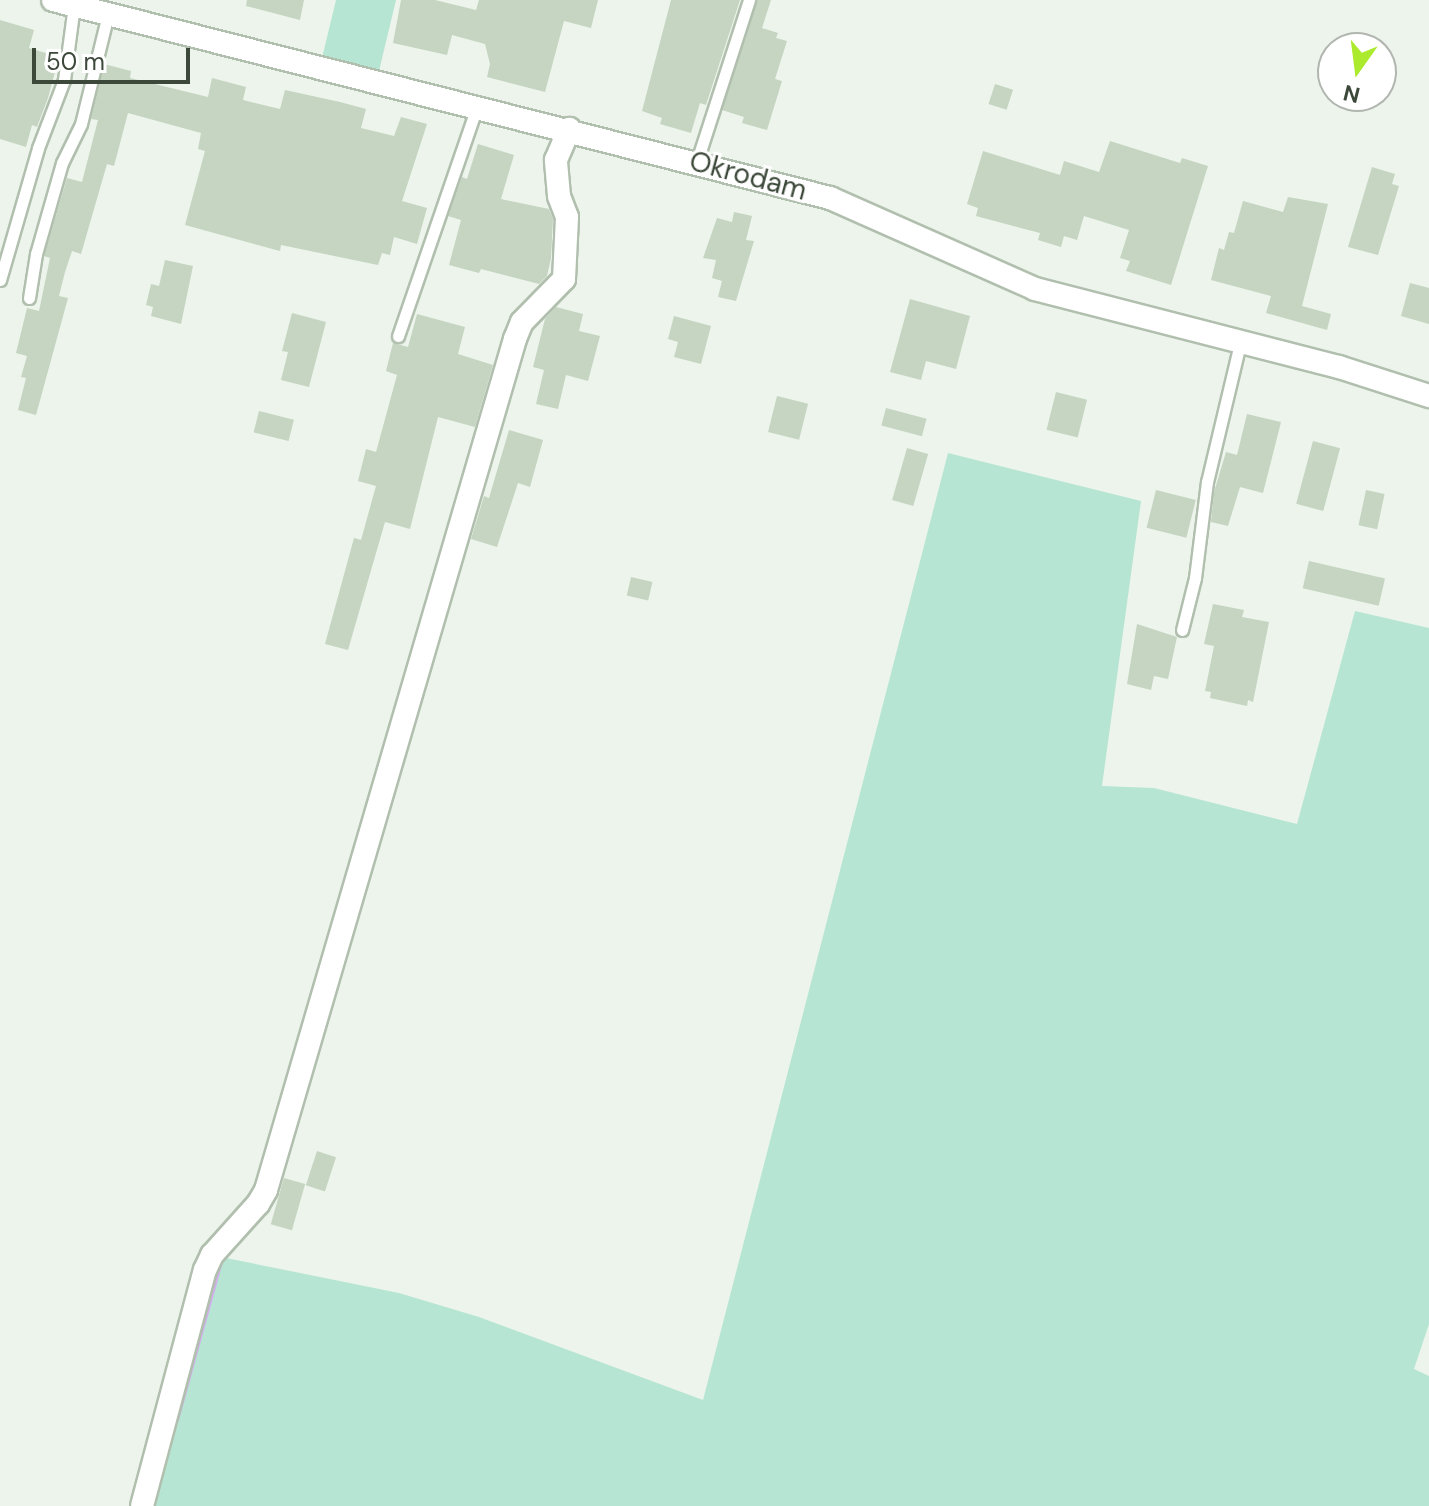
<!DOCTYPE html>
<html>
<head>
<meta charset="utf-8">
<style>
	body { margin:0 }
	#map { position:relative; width:1429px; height:1506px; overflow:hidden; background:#ecf4eb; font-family:"DM Sans",sans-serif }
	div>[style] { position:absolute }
	.green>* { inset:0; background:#b7e5d4 }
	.stream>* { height:6px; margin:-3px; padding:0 3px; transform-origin:3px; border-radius:3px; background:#d1adeb }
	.building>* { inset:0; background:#c5d5c1; transform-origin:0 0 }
	.roads { filter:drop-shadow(2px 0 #b1bfae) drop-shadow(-2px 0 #b1bfae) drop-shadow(0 2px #b1bfae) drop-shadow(0 -2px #b1bfae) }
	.service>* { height:11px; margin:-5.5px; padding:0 5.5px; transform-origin:5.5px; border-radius:5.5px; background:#fff }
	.minor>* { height:22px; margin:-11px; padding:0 11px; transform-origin:11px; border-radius:11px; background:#fff }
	span { translate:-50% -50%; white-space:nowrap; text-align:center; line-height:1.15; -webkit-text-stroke:6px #fff; paint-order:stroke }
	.street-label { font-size:28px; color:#3c4839 }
	.north { position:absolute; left:1317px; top:32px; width:80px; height:80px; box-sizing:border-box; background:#fff; border:2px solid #b1b6b0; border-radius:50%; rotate:194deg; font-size:22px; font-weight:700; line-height:32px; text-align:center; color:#3c4839 }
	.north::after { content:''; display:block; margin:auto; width:28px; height:36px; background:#acea2d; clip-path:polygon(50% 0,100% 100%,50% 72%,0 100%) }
	.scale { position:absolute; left:32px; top:48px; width:158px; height:36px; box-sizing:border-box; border:4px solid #3c4839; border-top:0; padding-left:10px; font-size:24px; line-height:28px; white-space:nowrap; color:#3c4839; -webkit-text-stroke:6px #fff; paint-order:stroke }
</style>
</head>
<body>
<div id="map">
	<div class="green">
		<div style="clip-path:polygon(336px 0,396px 0,379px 71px,322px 58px)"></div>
		<div style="clip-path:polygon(948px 453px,1141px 501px,1102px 786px,1154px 788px,1297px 824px,1355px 611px,1429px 628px,1429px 1324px,1414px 1369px,1429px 1376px,1429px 1506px,153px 1506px,221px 1257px,399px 1293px,479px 1317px,703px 1400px)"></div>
	</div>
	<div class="stream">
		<div style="left:176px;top:1420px;width:161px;rotate:-74.5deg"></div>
	</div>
	<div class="building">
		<div style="clip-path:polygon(247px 0,304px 0,300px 20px,246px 6px)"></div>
		<div style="clip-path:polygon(401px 0,435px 0,476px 10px,479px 0,598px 0,591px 28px,564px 21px,545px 92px,487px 77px,490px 64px,485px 44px,452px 35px,447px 55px,393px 43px)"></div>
		<div style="clip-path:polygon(671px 0,740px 0,706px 105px,700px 103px,691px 133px,660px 124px,662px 118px,642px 111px)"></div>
		<div style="clip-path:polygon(757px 0,771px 0,762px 28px,778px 33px,776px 38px,787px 41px,775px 79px,782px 81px,767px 130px,742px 123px,744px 117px,722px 110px)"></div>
		<div style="clip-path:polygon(0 20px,34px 30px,29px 48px,59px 57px,48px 98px,37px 127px,32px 125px,26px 147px,0 139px)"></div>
		<div style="clip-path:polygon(104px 64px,131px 71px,130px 78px,208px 97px,212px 78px,246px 87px,243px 100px,280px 109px,285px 90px,340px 102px,366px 109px,361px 128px,394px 136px,401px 117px,427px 124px,402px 201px,427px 208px,417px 244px,394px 237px,390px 255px,382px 253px,378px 265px,281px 245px,280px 251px,185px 225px,205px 151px,198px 149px,201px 133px,128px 113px,114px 166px,107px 164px,81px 254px,72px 251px,65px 272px,59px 296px,68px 298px,36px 415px,18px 410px,26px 378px,21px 377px,27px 356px,16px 353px,27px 308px,39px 311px,50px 258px,44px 256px,67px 178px,82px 182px,98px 120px,91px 119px)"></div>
		<div style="left:995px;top:84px;width:19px;height:21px;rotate:18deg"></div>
		<div style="clip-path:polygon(1110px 141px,1180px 163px,1182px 158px,1208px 166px,1171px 285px,1126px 271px,1130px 261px,1120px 258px,1129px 230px,1084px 216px,1077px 240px,1064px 236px,1061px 247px,1038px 240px,1040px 233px,976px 216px,978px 208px,967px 204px,983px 151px,1060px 175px,1064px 161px,1099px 172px)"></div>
		<div style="clip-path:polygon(478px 144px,514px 155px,501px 199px,549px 209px,553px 219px,551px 258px,547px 276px,539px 284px,481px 269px,479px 273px,449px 265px,461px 220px,448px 216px,462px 177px,467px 179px)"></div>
		<div style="clip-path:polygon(1372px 167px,1395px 174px,1392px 184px,1399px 186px,1378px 255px,1348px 247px)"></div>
		<div style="clip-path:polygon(1288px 197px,1328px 204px,1302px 306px,1331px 314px,1327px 330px,1266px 313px,1271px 296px,1211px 280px,1219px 248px,1224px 250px,1229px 232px,1234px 233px,1243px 201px,1283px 212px)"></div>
		<div style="clip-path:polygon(734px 212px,752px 216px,746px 240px,754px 241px,736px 301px,718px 297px,722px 281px,712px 278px,716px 260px,703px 258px,717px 218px,732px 222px)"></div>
		<div style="clip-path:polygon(165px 260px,193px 266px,181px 324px,151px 316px,153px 307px,146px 305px,151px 284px,159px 286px)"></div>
		<div style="clip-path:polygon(1410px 283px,1429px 288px,1429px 324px,1401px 316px)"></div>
		<div style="clip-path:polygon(910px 299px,970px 316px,956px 369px,926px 361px,921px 380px,890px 372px)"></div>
		<div style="clip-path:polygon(556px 307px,583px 314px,579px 331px,600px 336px,588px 381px,566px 375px,558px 409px,536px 404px,544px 370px,533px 367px,545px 319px)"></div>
		<div style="clip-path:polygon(292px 313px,326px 322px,309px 387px,281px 380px,288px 352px,282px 351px)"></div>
		<div style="clip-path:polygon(417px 314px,465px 327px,458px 354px,493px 365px,475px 427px,438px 417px,410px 529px,385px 522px,348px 650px,325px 644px,354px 538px,361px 540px,376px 486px,358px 481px,366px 449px,376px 452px,397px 375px,386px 371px,393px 343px,408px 347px)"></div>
		<div style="clip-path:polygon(674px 316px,711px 326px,701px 364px,674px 357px,678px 342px,668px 339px)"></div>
		<div style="left:1056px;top:392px;width:32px;height:39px;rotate:14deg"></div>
		<div style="left:777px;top:396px;width:32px;height:37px;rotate:14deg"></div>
		<div style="left:886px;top:408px;width:42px;height:18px;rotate:15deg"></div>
		<div style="left:259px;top:411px;width:36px;height:22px;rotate:14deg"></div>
		<div style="clip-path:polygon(1247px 414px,1281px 422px,1263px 493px,1240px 487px,1228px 526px,1211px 522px,1214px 492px,1226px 452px,1237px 455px)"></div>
		<div style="clip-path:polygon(509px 430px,543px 440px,530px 487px,518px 483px,497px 547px,471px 539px,484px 496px,489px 498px)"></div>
		<div style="left:1313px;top:441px;width:28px;height:65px;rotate:15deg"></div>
		<div style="left:907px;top:448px;width:22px;height:54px;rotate:16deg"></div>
		<div style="left:1156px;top:490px;width:41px;height:39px;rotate:14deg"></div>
		<div style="left:1366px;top:490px;width:19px;height:36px;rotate:12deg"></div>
		<div style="left:1309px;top:561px;width:78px;height:28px;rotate:13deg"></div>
		<div style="left:631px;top:577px;width:22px;height:19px;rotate:13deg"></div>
		<div style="clip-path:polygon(1213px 604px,1244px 610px,1242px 617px,1269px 622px,1253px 702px,1248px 700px,1247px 706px,1210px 698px,1211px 692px,1205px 691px,1214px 646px,1204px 644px)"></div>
		<div style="clip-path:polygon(1137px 624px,1177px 637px,1168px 679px,1154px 676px,1151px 690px,1127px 684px)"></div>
		<div style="left:317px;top:1151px;width:20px;height:36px;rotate:18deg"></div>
		<div style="left:284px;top:1178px;width:22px;height:48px;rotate:16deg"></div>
	</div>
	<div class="roads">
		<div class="service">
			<div style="left:697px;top:161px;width:169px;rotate:-72.1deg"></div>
			<div style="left:0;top:280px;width:137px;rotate:-73.9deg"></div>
			<div style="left:38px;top:148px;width:73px;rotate:-69.1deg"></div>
			<div style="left:64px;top:80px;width:76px;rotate:-82.4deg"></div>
			<div style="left:29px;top:298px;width:45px;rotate:-81deg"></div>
			<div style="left:36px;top:254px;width:95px;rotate:-74.1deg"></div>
			<div style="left:62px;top:163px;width:43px;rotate:-64deg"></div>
			<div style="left:81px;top:124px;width:113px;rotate:-76.2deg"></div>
			<div style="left:398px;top:336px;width:243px;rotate:-71deg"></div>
			<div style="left:1182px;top:630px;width:54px;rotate:-76deg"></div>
			<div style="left:1195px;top:578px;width:97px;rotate:-82.9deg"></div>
			<div style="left:1207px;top:482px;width:143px;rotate:-76.6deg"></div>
		</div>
		<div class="minor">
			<div style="left:53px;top:0;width:802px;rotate:14.3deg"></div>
			<div style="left:830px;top:198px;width:224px;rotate:23.9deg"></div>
			<div style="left:1035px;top:289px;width:314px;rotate:14.4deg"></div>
			<div style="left:1339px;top:367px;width:95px;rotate:17.9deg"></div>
			<div style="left:142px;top:1506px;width:244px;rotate:-75.1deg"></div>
			<div style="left:205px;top:1270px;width:17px;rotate:-65deg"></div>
			<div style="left:212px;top:1255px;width:69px;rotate:-48deg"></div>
			<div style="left:258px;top:1204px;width:16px;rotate:-60deg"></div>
			<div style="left:266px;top:1190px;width:887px;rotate:-73.69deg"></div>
			<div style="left:515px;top:339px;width:18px;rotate:-68deg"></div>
			<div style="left:522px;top:322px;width:60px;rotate:-45.7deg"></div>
			<div style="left:564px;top:279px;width:62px;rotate:-87.2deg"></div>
			<div style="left:567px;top:217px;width:22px;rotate:-111deg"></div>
			<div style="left:559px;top:196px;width:36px;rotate:-95deg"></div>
			<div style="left:556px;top:160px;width:34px;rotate:-67deg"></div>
		</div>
	</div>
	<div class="street-label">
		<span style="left:748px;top:176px;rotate:15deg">Okrodam</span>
	</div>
	<div class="north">N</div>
	<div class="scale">50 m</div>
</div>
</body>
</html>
